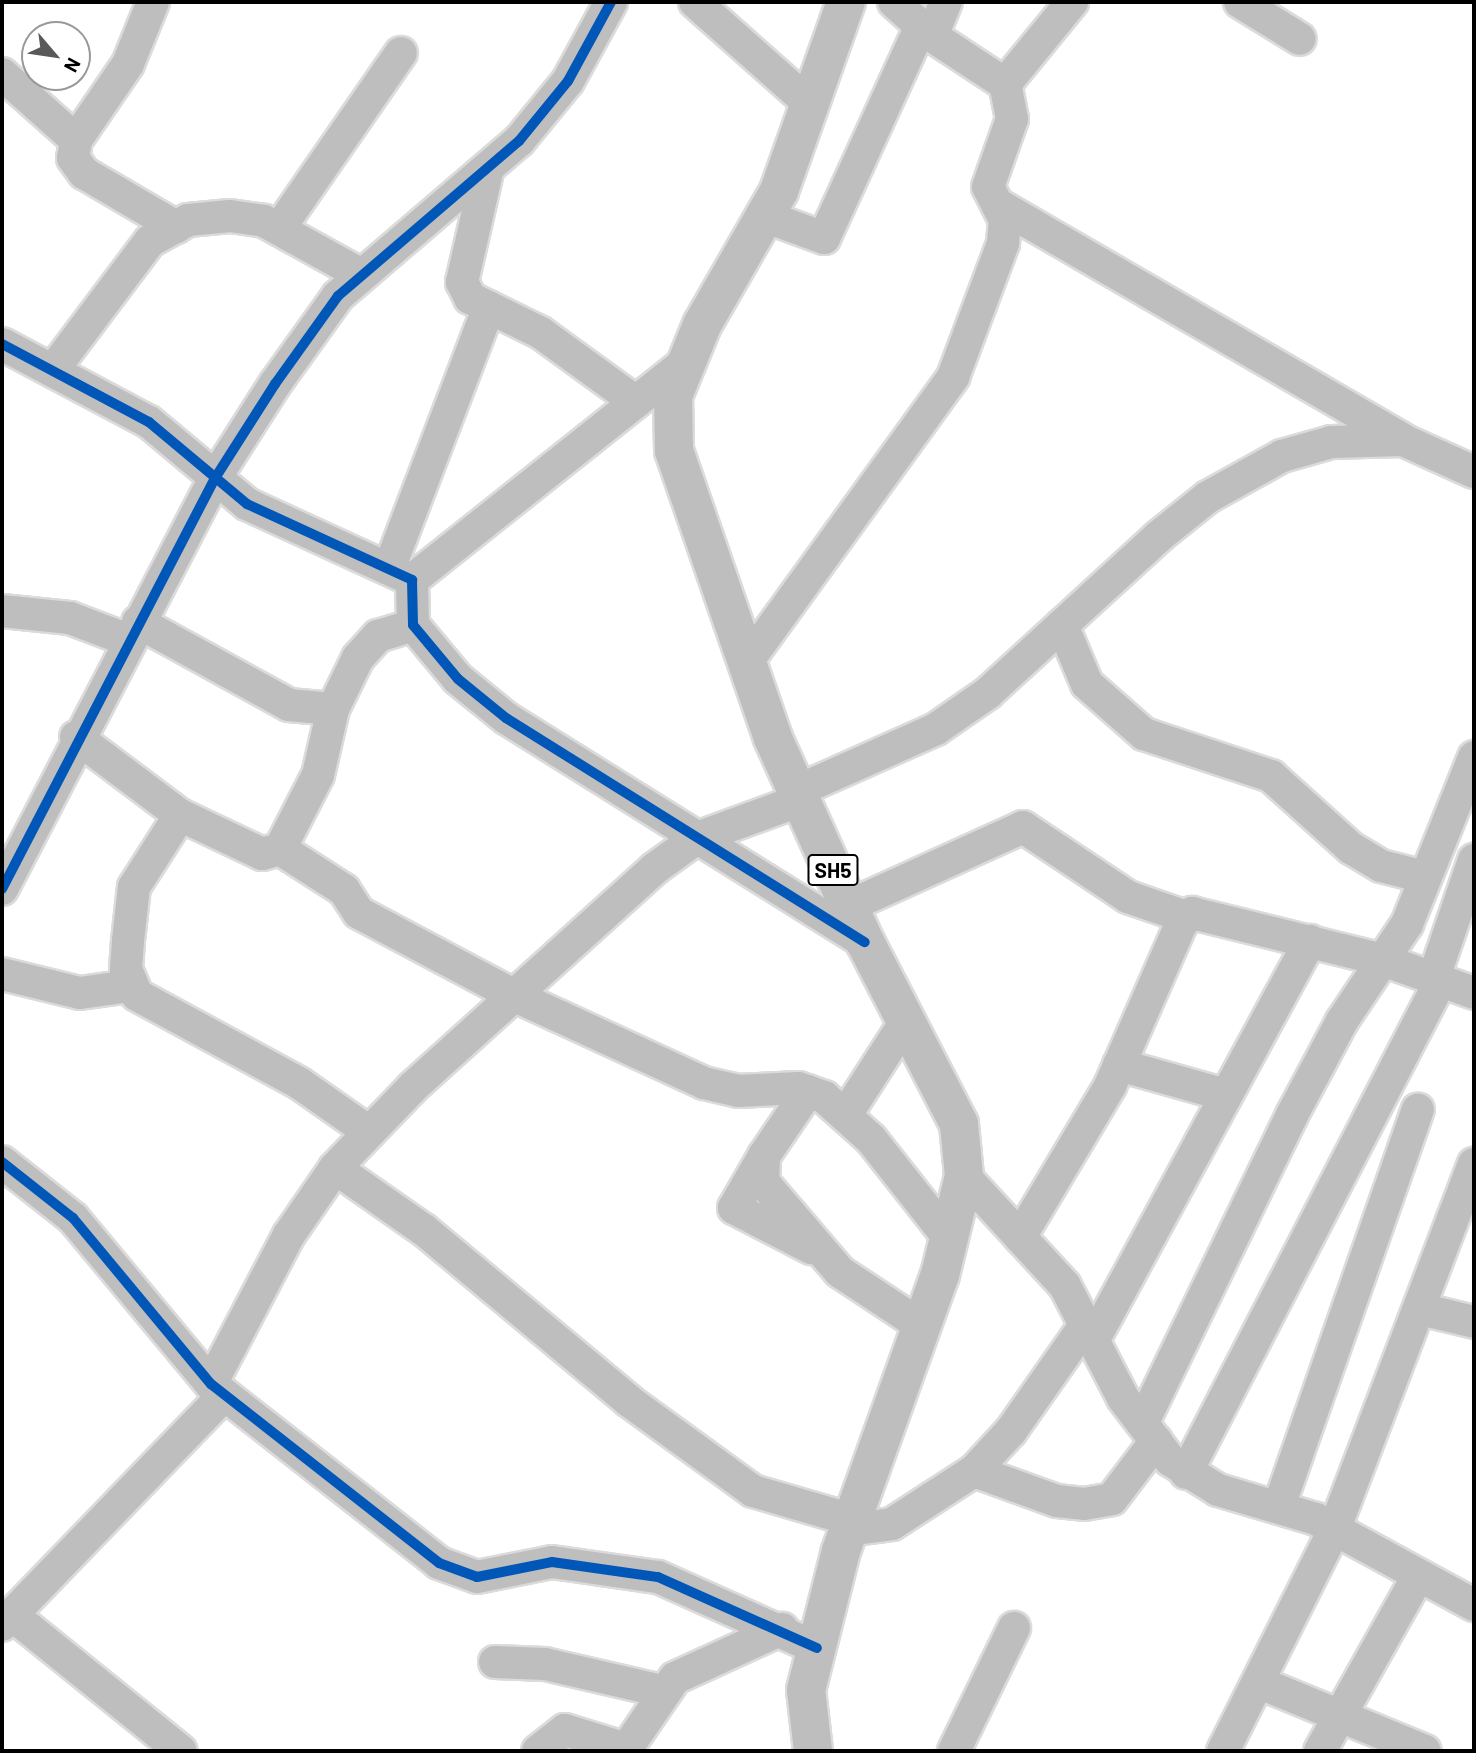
<!DOCTYPE html>
<html>
<head>
<meta charset="utf-8">
<style>
	body { margin:0 }
	#map { position:relative; width:1476px; height:1753px; overflow:hidden; background:#fff; font-family:Barlow,sans-serif }
	div>[style] { position:absolute }
	.roads { filter:drop-shadow(2px 0 #dbdbdb) drop-shadow(-2px 0 #dbdbdb) drop-shadow(0 2px #dbdbdb) drop-shadow(0 -2px #dbdbdb) }
	.minor>* { height:32px; margin:-16px; padding:0 16px; transform-origin:16px; border-radius:16px; background:#bebebe }
	.major>* { height:38px; margin:-19px; padding:0 19px; transform-origin:19px; border-radius:19px; background:#bebebe }
	.cycleway>* { height:10px; margin:-5px; padding:0 5px; transform-origin:5px; border-radius:5px; background:#0057b8 }
	span { translate:-50% -50%; white-space:nowrap; text-align:center; line-height:1.15; -webkit-text-stroke:6px #fff; paint-order:stroke }
	.shield-label span { padding:2px 5px; background:#fff; border:2px solid; border-radius:5px; -webkit-text-stroke-width:0 }
	.shield-label { font-size:21px; color:#000; font-weight:700 }
	.frame { position:absolute; inset:0; border:4px solid #000; pointer-events:none }
	.north { position:absolute; left:21px; top:21px; width:70px; height:70px; box-sizing:border-box; background:#fff; border:2px solid #999; border-radius:50%; rotate:119deg; font-size:19px; font-weight:700; line-height:28px; text-align:center; color:#000 }
	.north::after { content:''; display:block; margin:auto; width:24px; height:32px; background:#595959; clip-path:polygon(50% 0,100% 100%,50% 72%,0 100%) }
</style>
</head>
<body>
<div id="map">
	<div class="roads">
		<div class="minor">
			<div style="left:153px;top:2px;width:67px;rotate:112deg"></div>
			<div style="left:128px;top:64px;width:92px;rotate:124.4deg"></div>
			<div style="left:76px;top:140px;width:18px;rotate:99deg"></div>
			<div style="left:73px;top:158px;width:19px;rotate:54deg"></div>
			<div style="left:84px;top:173px;width:107px;rotate:30.4deg"></div>
			<div style="left:695px;top:2px;width:154px;rotate:41.6deg"></div>
			<div style="left:1240px;top:2px;width:70px;rotate:31.7deg"></div>
			<div style="left:932px;top:36px;width:37px;rotate:-68deg"></div>
			<div style="left:2px;top:74px;width:99px;rotate:41.7deg"></div>
			<div style="left:1005px;top:84px;width:106px;rotate:-50.7deg"></div>
			<div style="left:487px;top:172px;width:113px;rotate:102.8deg"></div>
			<div style="left:462px;top:282px;width:18px;rotate:63deg"></div>
			<div style="left:470px;top:298px;width:79px;rotate:26.2deg"></div>
			<div style="left:541px;top:333px;width:117px;rotate:36deg"></div>
			<div style="left:997px;top:204px;width:468px;rotate:30.1deg"></div>
			<div style="left:764px;top:216px;width:64px;rotate:20.1deg"></div>
			<div style="left:824px;top:238px;width:233px;rotate:-65.4deg"></div>
			<div style="left:279px;top:229px;width:214px;rotate:-55.3deg"></div>
			<div style="left:2px;top:344px;width:166px;rotate:28deg"></div>
			<div style="left:149px;top:422px;width:128px;rotate:39.9deg"></div>
			<div style="left:247px;top:504px;width:182px;rotate:24.7deg"></div>
			<div style="left:412px;top:580px;width:45px;rotate:88.7deg"></div>
			<div style="left:413px;top:625px;width:70px;rotate:50.2deg"></div>
			<div style="left:458px;top:679px;width:62px;rotate:39.1deg"></div>
			<div style="left:506px;top:718px;width:423px;rotate:32deg"></div>
			<div style="left:53px;top:370px;width:161px;rotate:-53.1deg"></div>
			<div style="left:150px;top:241px;width:43px;rotate:-28.9deg"></div>
			<div style="left:188px;top:220px;width:42px;rotate:-5.4deg"></div>
			<div style="left:230px;top:216px;width:34px;rotate:8deg"></div>
			<div style="left:264px;top:221px;width:110px;rotate:28.9deg"></div>
			<div style="left:390px;top:566px;width:277px;rotate:-69.1deg"></div>
			<div style="left:412px;top:580px;width:345px;rotate:-38.5deg"></div>
			<div style="left:2px;top:611px;width:68px;rotate:5.9deg"></div>
			<div style="left:70px;top:618px;width:62px;rotate:20.8deg"></div>
			<div style="left:138px;top:622px;width:172px;rotate:28.8deg"></div>
			<div style="left:289px;top:705px;width:44px;rotate:5.2deg"></div>
			<div style="left:1062px;top:625px;width:64px;rotate:67deg"></div>
			<div style="left:1087px;top:684px;width:76px;rotate:41.3deg"></div>
			<div style="left:1144px;top:734px;width:134px;rotate:18.3deg"></div>
			<div style="left:1271px;top:776px;width:108px;rotate:42deg"></div>
			<div style="left:1351px;top:848px;width:35px;rotate:31deg"></div>
			<div style="left:1381px;top:866px;width:44px;rotate:14.3deg"></div>
			<div style="left:747px;top:662px;width:352px;rotate:-54.1deg"></div>
			<div style="left:953px;top:377px;width:143px;rotate:-69.5deg"></div>
			<div style="left:1003px;top:243px;width:23px;rotate:-85deg"></div>
			<div style="left:1005px;top:220px;width:37px;rotate:-117deg"></div>
			<div style="left:988px;top:187px;width:72px;rotate:-70.6deg"></div>
			<div style="left:1012px;top:119px;width:36px;rotate:-101deg"></div>
			<div style="left:1005px;top:84px;width:87px;rotate:-146.7deg"></div>
			<div style="left:932px;top:36px;width:51px;rotate:-138.2deg"></div>
			<div style="left:76px;top:737px;width:130px;rotate:36.9deg"></div>
			<div style="left:797px;top:791px;width:152px;rotate:-24deg"></div>
			<div style="left:936px;top:729px;width:63px;rotate:-34.7deg"></div>
			<div style="left:988px;top:693px;width:231px;rotate:-42.5deg"></div>
			<div style="left:1158px;top:537px;width:64px;rotate:-38.7deg"></div>
			<div style="left:1208px;top:497px;width:85px;rotate:-29deg"></div>
			<div style="left:1282px;top:456px;width:51px;rotate:-15.9deg"></div>
			<div style="left:1331px;top:442px;width:72px;rotate:-1.6deg"></div>
			<div style="left:1403px;top:440px;width:78px;rotate:24.3deg"></div>
			<div style="left:280px;top:849px;width:76px;rotate:32.6deg"></div>
			<div style="left:344px;top:890px;width:27px;rotate:57deg"></div>
			<div style="left:359px;top:913px;width:177px;rotate:28deg"></div>
			<div style="left:515px;top:996px;width:208px;rotate:24.7deg"></div>
			<div style="left:704px;top:1083px;width:35px;rotate:13deg"></div>
			<div style="left:738px;top:1091px;width:60px;rotate:-2.9deg"></div>
			<div style="left:798px;top:1088px;width:28px;rotate:19deg"></div>
			<div style="left:824px;top:1097px;width:63px;rotate:41.8deg"></div>
			<div style="left:871px;top:1139px;width:126px;rotate:51.8deg"></div>
			<div style="left:2px;top:889px;width:466px;rotate:-62.6deg"></div>
			<div style="left:217px;top:475px;width:108px;rotate:-57.5deg"></div>
			<div style="left:275px;top:384px;width:108px;rotate:-54.4deg"></div>
			<div style="left:338px;top:296px;width:238px;rotate:-40.6deg"></div>
			<div style="left:519px;top:141px;width:77px;rotate:-50.8deg"></div>
			<div style="left:568px;top:81px;width:90px;rotate:-61.4deg"></div>
			<div style="left:849px;top:906px;width:191px;rotate:-24.4deg"></div>
			<div style="left:1023px;top:827px;width:126px;rotate:33.7deg"></div>
			<div style="left:1128px;top:897px;width:61px;rotate:19deg"></div>
			<div style="left:2px;top:974px;width:80px;rotate:13.7deg"></div>
			<div style="left:80px;top:993px;width:49px;rotate:-8.1deg"></div>
			<div style="left:1434px;top:977px;width:124px;rotate:-71.1deg"></div>
			<div style="left:1119px;top:1065px;width:111px;rotate:15.7deg"></div>
			<div style="left:808px;top:1091px;width:78px;rotate:124.1deg"></div>
			<div style="left:764px;top:1156px;width:26px;rotate:92deg"></div>
			<div style="left:763px;top:1182px;width:118px;rotate:49.5deg"></div>
			<div style="left:840px;top:1272px;width:98px;rotate:33.4deg"></div>
			<div style="left:847px;top:1113px;width:109px;rotate:-57.3deg"></div>
			<div style="left:369px;top:1132px;width:85px;rotate:-145deg"></div>
			<div style="left:299px;top:1083px;width:184px;rotate:-151.5deg"></div>
			<div style="left:137px;top:995px;width:28px;rotate:-113deg"></div>
			<div style="left:126px;top:969px;width:28px;rotate:-86deg"></div>
			<div style="left:128px;top:941px;width:54px;rotate:-83.7deg"></div>
			<div style="left:134px;top:887px;width:85px;rotate:-57.4deg"></div>
			<div style="left:180px;top:815px;width:91px;rotate:25.4deg"></div>
			<div style="left:262px;top:854px;width:19px;rotate:-16deg"></div>
			<div style="left:280px;top:849px;width:83px;rotate:-62.8deg"></div>
			<div style="left:318px;top:775px;width:68px;rotate:-77.2deg"></div>
			<div style="left:333px;top:709px;width:57px;rotate:-63.9deg"></div>
			<div style="left:358px;top:658px;width:30px;rotate:-48deg"></div>
			<div style="left:378px;top:636px;width:37px;rotate:-17deg"></div>
			<div style="left:764px;top:1156px;width:60px;rotate:120deg"></div>
			<div style="left:734px;top:1208px;width:87px;rotate:27.5deg"></div>
			<div style="left:2px;top:1162px;width:90px;rotate:38.3deg"></div>
			<div style="left:73px;top:1218px;width:216px;rotate:50.3deg"></div>
			<div style="left:211px;top:1384px;width:290px;rotate:38.1deg"></div>
			<div style="left:439px;top:1563px;width:40px;rotate:20.2deg"></div>
			<div style="left:477px;top:1577px;width:76px;rotate:-11.3deg"></div>
			<div style="left:552px;top:1562px;width:107px;rotate:8.1deg"></div>
			<div style="left:658px;top:1577px;width:174px;rotate:24.1deg"></div>
			<div style="left:335px;top:1168px;width:108px;rotate:34.9deg"></div>
			<div style="left:424px;top:1230px;width:267px;rotate:39.8deg"></div>
			<div style="left:629px;top:1401px;width:153px;rotate:36deg"></div>
			<div style="left:753px;top:1491px;width:103px;rotate:16.3deg"></div>
			<div style="left:964px;top:1176px;width:149px;rotate:47.4deg"></div>
			<div style="left:1065px;top:1286px;width:126px;rotate:62.6deg"></div>
			<div style="left:1123px;top:1398px;width:78px;rotate:52.8deg"></div>
			<div style="left:1170px;top:1460px;width:57px;rotate:32deg"></div>
			<div style="left:1218px;top:1490px;width:102px;rotate:16.5deg"></div>
			<div style="left:1316px;top:1519px;width:180px;rotate:28.6deg"></div>
			<div style="left:1020px;top:1237px;width:176px;rotate:-59.2deg"></div>
			<div style="left:1110px;top:1086px;width:177px;rotate:-66.3deg"></div>
			<div style="left:1181px;top:924px;width:16px;rotate:-45deg"></div>
			<div style="left:1192px;top:913px;width:197px;rotate:13.8deg"></div>
			<div style="left:1383px;top:960px;width:97px;rotate:19.9deg"></div>
			<div style="left:1420px;top:1309px;width:56px;rotate:13.5deg"></div>
			<div style="left:1094px;top:1339px;width:453px;rotate:-61.5deg"></div>
			<div style="left:211px;top:1384px;width:168px;rotate:-62.4deg"></div>
			<div style="left:289px;top:1235px;width:81px;rotate:-55.5deg"></div>
			<div style="left:335px;top:1168px;width:112px;rotate:-46.1deg"></div>
			<div style="left:413px;top:1087px;width:325px;rotate:-42.1deg"></div>
			<div style="left:654px;top:869px;width:53px;rotate:-35.8deg"></div>
			<div style="left:697px;top:838px;width:111px;rotate:-20.1deg"></div>
			<div style="left:1143px;top:1422px;width:341px;rotate:-64.1deg"></div>
			<div style="left:1292px;top:1115px;width:106px;rotate:-62deg"></div>
			<div style="left:1342px;top:1021px;width:117px;rotate:-56.2deg"></div>
			<div style="left:1407px;top:924px;width:180px;rotate:-68.1deg"></div>
			<div style="left:974px;top:1471px;width:88px;rotate:19.9deg"></div>
			<div style="left:1057px;top:1501px;width:27px;rotate:6deg"></div>
			<div style="left:1084px;top:1504px;width:28px;rotate:-10deg"></div>
			<div style="left:1112px;top:1499px;width:73px;rotate:-52.8deg"></div>
			<div style="left:1186px;top:1473px;width:555px;rotate:-62.65deg"></div>
			<div style="left:1279px;top:1506px;width:420px;rotate:-70.7deg"></div>
			<div style="left:848px;top:1530px;width:44px;rotate:-7.8deg"></div>
			<div style="left:892px;top:1524px;width:98px;rotate:-32.9deg"></div>
			<div style="left:974px;top:1471px;width:54px;rotate:-47.2deg"></div>
			<div style="left:1011px;top:1431px;width:131px;rotate:-55deg"></div>
			<div style="left:11px;top:1614px;width:218px;rotate:38.9deg"></div>
			<div style="left:2px;top:1625px;width:320px;rotate:-46deg"></div>
			<div style="left:495px;top:1662px;width:50px;rotate:2.3deg"></div>
			<div style="left:545px;top:1664px;width:120px;rotate:13deg"></div>
			<div style="left:1260px;top:1683px;width:178px;rotate:22.4deg"></div>
			<div style="left:538px;top:1751px;width:34px;rotate:-38deg"></div>
			<div style="left:565px;top:1730px;width:64px;rotate:17.3deg"></div>
			<div style="left:625px;top:1751px;width:88px;rotate:-55.6deg"></div>
			<div style="left:675px;top:1678px;width:118px;rotate:-24.6deg"></div>
			<div style="left:954px;top:1751px;width:137px;rotate:-64deg"></div>
			<div style="left:1223px;top:1751px;width:247px;rotate:-63.3deg"></div>
			<div style="left:1334px;top:1530px;width:392px;rotate:-69.1deg"></div>
			<div style="left:1320px;top:1751px;width:198px;rotate:-60.7deg"></div>
		</div>
		<div class="major">
			<div style="left:813px;top:1751px;width:61px;rotate:-96.5deg"></div>
			<div style="left:806px;top:1690px;width:143px;rotate:-75.9deg"></div>
			<div style="left:841px;top:1551px;width:293px;rotate:-70.3deg"></div>
			<div style="left:940px;top:1275px;width:102px;rotate:-76.4deg"></div>
			<div style="left:964px;top:1176px;width:52px;rotate:-95.5deg"></div>
			<div style="left:959px;top:1124px;width:205px;rotate:-117.3deg"></div>
			<div style="left:865px;top:942px;width:224px;rotate:-114.3deg"></div>
			<div style="left:773px;top:738px;width:304px;rotate:-109deg"></div>
			<div style="left:674px;top:451px;width:55px;rotate:-91deg"></div>
			<div style="left:673px;top:396px;width:77px;rotate:-67.8deg"></div>
			<div style="left:702px;top:325px;width:155px;rotate:-60.1deg"></div>
			<div style="left:779px;top:191px;width:201px;rotate:-70.5deg"></div>
		</div>
	</div>
	<div class="cycleway">
		<div style="left:2px;top:344px;width:166px;rotate:28deg"></div>
		<div style="left:149px;top:422px;width:128px;rotate:39.9deg"></div>
		<div style="left:247px;top:504px;width:182px;rotate:24.7deg"></div>
		<div style="left:412px;top:580px;width:45px;rotate:88.7deg"></div>
		<div style="left:413px;top:625px;width:70px;rotate:50.2deg"></div>
		<div style="left:458px;top:679px;width:62px;rotate:39.1deg"></div>
		<div style="left:506px;top:718px;width:423px;rotate:32deg"></div>
		<div style="left:2px;top:889px;width:466px;rotate:-62.6deg"></div>
		<div style="left:217px;top:475px;width:108px;rotate:-57.5deg"></div>
		<div style="left:275px;top:384px;width:108px;rotate:-54.4deg"></div>
		<div style="left:338px;top:296px;width:238px;rotate:-40.6deg"></div>
		<div style="left:519px;top:141px;width:77px;rotate:-50.8deg"></div>
		<div style="left:568px;top:81px;width:90px;rotate:-61.4deg"></div>
		<div style="left:2px;top:1162px;width:90px;rotate:38.3deg"></div>
		<div style="left:73px;top:1218px;width:216px;rotate:50.3deg"></div>
		<div style="left:211px;top:1384px;width:290px;rotate:38.1deg"></div>
		<div style="left:439px;top:1563px;width:40px;rotate:20.2deg"></div>
		<div style="left:477px;top:1577px;width:76px;rotate:-11.3deg"></div>
		<div style="left:552px;top:1562px;width:107px;rotate:8.1deg"></div>
		<div style="left:658px;top:1577px;width:174px;rotate:24.1deg"></div>
	</div>
	<div class="shield-label">
		<span style="left:833px;top:870px">SH5</span>
	</div>
	<div class="frame"></div>
	<div class="north">N</div>
</div>
</body>
</html>
